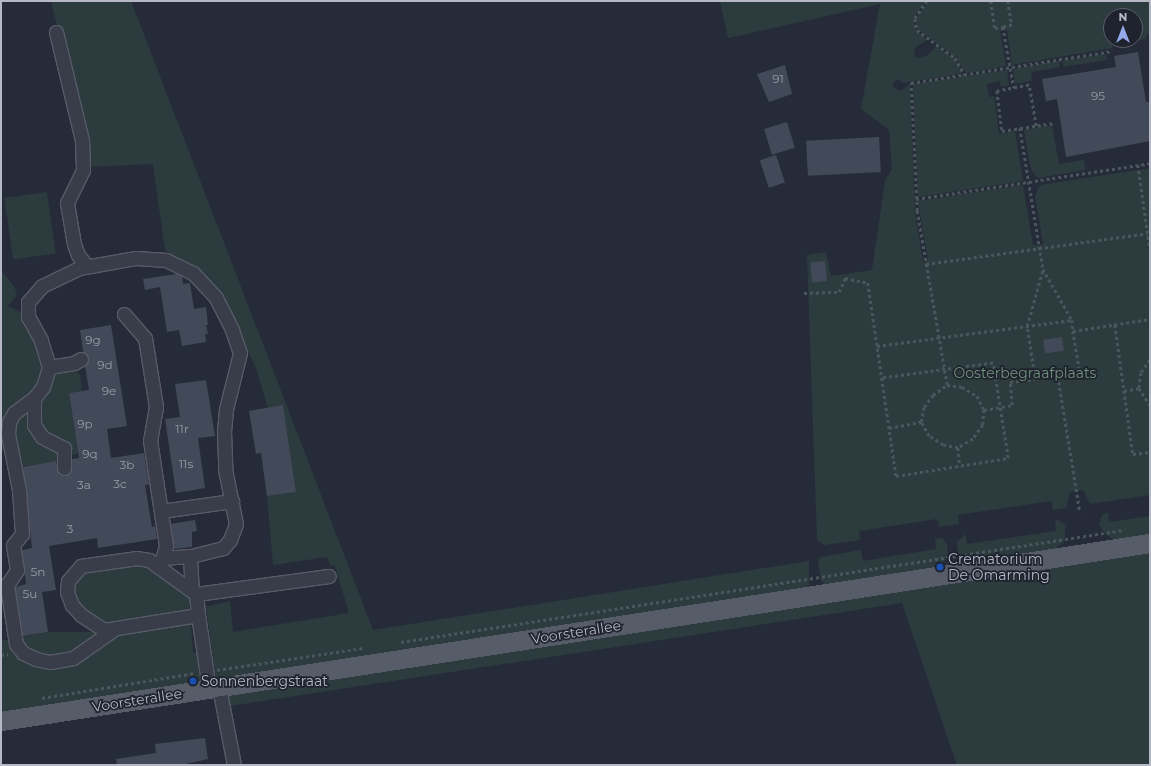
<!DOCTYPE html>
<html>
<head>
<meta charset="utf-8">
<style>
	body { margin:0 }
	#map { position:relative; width:1151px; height:766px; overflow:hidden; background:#262b39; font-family:Montserrat,sans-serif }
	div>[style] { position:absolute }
	.green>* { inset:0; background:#2c3b3e; transform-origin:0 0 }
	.building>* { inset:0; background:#424958; transform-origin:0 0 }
	.path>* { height:2.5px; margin-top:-1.25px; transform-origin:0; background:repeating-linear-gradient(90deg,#49565b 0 3px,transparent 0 6px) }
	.roads { filter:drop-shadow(1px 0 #575b67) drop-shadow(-1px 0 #575b67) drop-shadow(0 1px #575b67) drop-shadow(0 -1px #575b67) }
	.minor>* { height:13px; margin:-6.5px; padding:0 6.5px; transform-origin:6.5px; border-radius:6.5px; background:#393d49 }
	.major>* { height:17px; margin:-8.5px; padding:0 8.5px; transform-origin:8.5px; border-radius:8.5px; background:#575c69 }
	.dots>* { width:11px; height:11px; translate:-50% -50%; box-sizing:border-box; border:2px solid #1e232e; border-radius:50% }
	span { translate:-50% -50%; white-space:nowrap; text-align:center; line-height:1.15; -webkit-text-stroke:3.5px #1e232e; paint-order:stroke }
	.number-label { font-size:12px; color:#989caa }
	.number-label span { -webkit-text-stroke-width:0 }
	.park-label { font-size:14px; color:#6f937c }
	.poi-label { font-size:14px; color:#b5b8c5 }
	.left { translate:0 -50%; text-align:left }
	.street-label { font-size:14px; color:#b5b8c5 }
	.frame { position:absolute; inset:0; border:2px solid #b5b8c5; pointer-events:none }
	.north { position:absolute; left:1103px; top:8px; width:40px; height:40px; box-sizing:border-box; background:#1e232e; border:1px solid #5a5f6a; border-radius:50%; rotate:0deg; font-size:11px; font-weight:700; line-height:16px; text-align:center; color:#b5b8c5 }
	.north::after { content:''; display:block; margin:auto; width:14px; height:18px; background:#94a9ea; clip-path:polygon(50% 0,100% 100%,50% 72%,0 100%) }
</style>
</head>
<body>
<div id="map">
	<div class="green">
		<div style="clip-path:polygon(51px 1px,131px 1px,373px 630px,809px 561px,809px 585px,803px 589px,216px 679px,206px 607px,230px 601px,233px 632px,349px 613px,335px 566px,330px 565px,327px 557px,273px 565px,267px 496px,296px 492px,283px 406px,268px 408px,256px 368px,234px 323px,199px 274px,165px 250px,153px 164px,86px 167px,86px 142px)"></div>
		<div style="clip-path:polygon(720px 1px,926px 1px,916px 14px,914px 23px,916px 30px,927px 40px,915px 48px,914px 55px,917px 58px,926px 56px,937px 46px,955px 59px,963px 73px,904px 83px,897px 79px,893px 84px,894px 88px,901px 91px,910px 84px,915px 212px,923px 262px,928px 261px,918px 201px,1023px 185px,1033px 245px,1043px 244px,1035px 196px,1040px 185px,1150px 168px,1150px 495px,1090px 504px,1083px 490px,1070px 492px,1066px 508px,1053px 510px,1051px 501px,958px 515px,959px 524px,939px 527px,937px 519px,859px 531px,860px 540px,824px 545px,817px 540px,807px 255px,826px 252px,831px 276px,872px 270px,885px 181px,892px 169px,889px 130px,861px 109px,880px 4px,728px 38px)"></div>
		<div style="clip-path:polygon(evenodd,929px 1px,1150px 1px,1150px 34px,1146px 35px,1146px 39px,1112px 44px,1112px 48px,1012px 65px,1007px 30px,1000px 31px,1006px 66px,966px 73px,956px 58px,918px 29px,916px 23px,918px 15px,929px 1px,1111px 16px,1135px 16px,1135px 40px,1111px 40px,1111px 16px)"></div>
		<div style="left:1106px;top:54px;width:6px;height:44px;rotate:81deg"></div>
		<div style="clip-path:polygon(1059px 61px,1060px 67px,1031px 72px,1032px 81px,1015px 84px,1013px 69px)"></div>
		<div style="clip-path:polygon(1007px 70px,1009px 85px,1001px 87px,999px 81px,987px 84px,989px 97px,994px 96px,999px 134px,1015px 131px,1023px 181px,918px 197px,913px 84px)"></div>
		<div style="clip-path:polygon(1052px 125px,1059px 164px,1084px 160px,1085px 170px,1038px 178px,1034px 174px,1030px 166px,1024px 130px)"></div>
		<div style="left:47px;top:192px;width:62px;height:43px;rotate:82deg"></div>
		<div style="clip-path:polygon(1px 270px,15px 288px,17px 295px,8px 306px,22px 313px,43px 360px,43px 373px,37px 387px,19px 402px,6px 451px,1px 451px)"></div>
		<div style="clip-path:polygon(75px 369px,80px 375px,82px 391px,69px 393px,78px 453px,70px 456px,40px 431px,35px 408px,52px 372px)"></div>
		<div style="clip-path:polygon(27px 406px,29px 422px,62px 452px,61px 461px,19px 467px,13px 422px)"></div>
		<div style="clip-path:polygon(1108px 512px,1109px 522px,1150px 516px,1150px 534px,1114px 540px,1104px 533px,1099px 524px,1102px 515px)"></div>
		<div style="clip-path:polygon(1058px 520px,1066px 525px,1064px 542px,1051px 552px,970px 562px,961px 559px,958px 552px,957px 542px,965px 534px,967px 544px,1056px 531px,1055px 521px)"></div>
		<div style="clip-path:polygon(942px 538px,947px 545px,948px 556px,940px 567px,826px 585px,821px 581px,818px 560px,821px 557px,861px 550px,863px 561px,936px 549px,935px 539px)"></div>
		<div style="clip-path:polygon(1150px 545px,1150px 765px,957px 765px,902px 603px,230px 706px,227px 695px)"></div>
		<div style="clip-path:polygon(141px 561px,185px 592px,191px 601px,188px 611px,109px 623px,90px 615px,80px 605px,72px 591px,74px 581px,87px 570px)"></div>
		<div style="clip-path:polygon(183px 622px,191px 626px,193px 652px,200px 656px,204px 683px,1px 714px,1px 641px,48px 632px,102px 632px,103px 641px,133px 629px)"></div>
	</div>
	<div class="building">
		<div style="clip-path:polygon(1138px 52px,1146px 102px,1150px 102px,1150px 141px,1066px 157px,1057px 99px,1046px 101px,1042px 79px,1116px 67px,1114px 56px)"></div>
		<div style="clip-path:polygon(785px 65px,792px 94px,769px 102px,757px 74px)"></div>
		<div style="left:787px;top:122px;width:27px;height:24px;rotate:73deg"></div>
		<div style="left:879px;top:137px;width:35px;height:73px;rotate:87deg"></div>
		<div style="left:776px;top:155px;width:29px;height:17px;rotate:72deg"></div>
		<div style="left:825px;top:261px;width:20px;height:15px;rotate:84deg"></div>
		<div style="clip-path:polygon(176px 274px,182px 276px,183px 284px,190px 283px,194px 309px,206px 307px,208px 325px,206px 325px,208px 334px,205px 334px,206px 342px,182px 346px,179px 330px,167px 332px,160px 287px,145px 290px,143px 279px)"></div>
		<div style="clip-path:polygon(111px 325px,127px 426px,107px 429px,111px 458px,144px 453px,149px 484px,145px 485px,152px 527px,155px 526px,157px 539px,98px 548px,97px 538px,49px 546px,56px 590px,42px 592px,48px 632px,23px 636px,15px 587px,26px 584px,22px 550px,32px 548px,23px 467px,56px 461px,60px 475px,64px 476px,71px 472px,72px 459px,79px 458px,69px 393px,89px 390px,85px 366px,89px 359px,83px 351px,80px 330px)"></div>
		<div style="left:1062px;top:337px;width:14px;height:19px;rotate:82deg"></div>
		<div style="clip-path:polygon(206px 380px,215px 436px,198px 438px,205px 488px,176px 493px,165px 419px,180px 417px,175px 384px)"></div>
		<div style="clip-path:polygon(283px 405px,296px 492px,267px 496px,261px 453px,256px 454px,249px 411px)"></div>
		<div style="clip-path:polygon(195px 520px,197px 531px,192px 532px,192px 547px,173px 549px,171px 524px)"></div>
		<div style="clip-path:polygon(205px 738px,208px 759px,181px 765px,117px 765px,116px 759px,156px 753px,155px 744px)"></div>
	</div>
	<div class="path">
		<div style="left:927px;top:1px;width:22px;rotate:124deg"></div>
		<div style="left:915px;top:19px;width:11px;rotate:80deg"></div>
		<div style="left:917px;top:30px;width:47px;rotate:36.4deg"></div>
		<div style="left:955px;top:58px;width:20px;rotate:60deg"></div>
		<div style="left:991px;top:1px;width:27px;rotate:82deg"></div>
		<div style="left:995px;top:28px;width:8px;rotate:-7deg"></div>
		<div style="left:1008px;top:1px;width:24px;rotate:81deg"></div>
		<div style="left:1012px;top:25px;width:9px;rotate:167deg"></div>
		<div style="left:1003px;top:27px;width:62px;rotate:79.8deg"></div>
		<div style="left:1036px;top:126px;width:42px;rotate:-99.7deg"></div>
		<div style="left:1029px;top:85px;width:33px;rotate:169deg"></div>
		<div style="left:997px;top:91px;width:40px;rotate:82.9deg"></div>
		<div style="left:1002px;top:131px;width:53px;rotate:-8.7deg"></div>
		<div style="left:1020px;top:128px;width:143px;rotate:80.7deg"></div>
		<div style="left:1138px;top:165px;width:84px;rotate:81.8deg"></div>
		<div style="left:916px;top:199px;width:237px;rotate:-8.7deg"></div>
		<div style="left:926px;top:264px;width:224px;rotate:-7.9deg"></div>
		<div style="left:804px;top:293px;width:35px;rotate:-2deg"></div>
		<div style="left:839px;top:292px;width:15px;rotate:-67deg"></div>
		<div style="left:845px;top:278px;width:24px;rotate:12deg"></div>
		<div style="left:868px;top:283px;width:195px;rotate:81.7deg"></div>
		<div style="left:896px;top:476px;width:113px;rotate:-9.1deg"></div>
		<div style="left:1008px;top:458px;width:96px;rotate:-99deg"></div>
		<div style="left:993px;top:363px;width:112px;rotate:172.3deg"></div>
		<div style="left:1115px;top:325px;width:130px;rotate:82.1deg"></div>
		<div style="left:1133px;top:454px;width:17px;rotate:-7deg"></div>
		<div style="left:1073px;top:331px;width:43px;rotate:80.5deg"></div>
		<div style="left:1080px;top:373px;width:22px;rotate:172deg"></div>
		<div style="left:1058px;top:376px;width:138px;rotate:80.8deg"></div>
		<div style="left:877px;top:346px;width:197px;rotate:-7.6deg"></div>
		<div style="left:1150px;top:360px;width:16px;rotate:125deg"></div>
		<div style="left:1141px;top:373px;width:15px;rotate:98deg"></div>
		<div style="left:1139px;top:388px;width:20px;rotate:57deg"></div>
		<div style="left:1058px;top:376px;width:23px;rotate:173deg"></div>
		<div style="left:1035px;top:379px;width:54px;rotate:-98.6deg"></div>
		<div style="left:1027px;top:326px;width:59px;rotate:-74.3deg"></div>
		<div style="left:1043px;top:269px;width:59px;rotate:60.4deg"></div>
		<div style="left:1072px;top:320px;width:11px;rotate:85deg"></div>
		<div style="left:1073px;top:331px;width:78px;rotate:-8.9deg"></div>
		<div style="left:947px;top:385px;width:177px;rotate:-99.8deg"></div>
		<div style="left:917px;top:211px;width:128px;rotate:-92.7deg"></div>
		<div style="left:911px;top:83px;width:204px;rotate:-9deg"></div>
		<div style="left:1124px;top:391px;width:15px;rotate:-11deg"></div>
		<div style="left:984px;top:410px;width:15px;rotate:94deg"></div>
		<div style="left:983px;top:425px;width:17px;rotate:126deg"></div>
		<div style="left:973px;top:439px;width:17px;rotate:149deg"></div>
		<div style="left:958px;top:448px;width:15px;rotate:-169deg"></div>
		<div style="left:943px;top:445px;width:17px;rotate:-147deg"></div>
		<div style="left:929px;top:436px;width:16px;rotate:-120deg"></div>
		<div style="left:921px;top:422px;width:15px;rotate:-79deg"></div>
		<div style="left:924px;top:407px;width:15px;rotate:-53deg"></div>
		<div style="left:933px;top:395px;width:17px;rotate:-36deg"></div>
		<div style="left:947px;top:385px;width:15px;rotate:8deg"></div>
		<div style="left:962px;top:387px;width:17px;rotate:31deg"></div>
		<div style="left:977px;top:396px;width:16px;rotate:63deg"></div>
		<div style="left:984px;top:410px;width:28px;rotate:-10deg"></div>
		<div style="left:1012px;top:405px;width:23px;rotate:-95deg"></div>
		<div style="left:1010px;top:382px;width:25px;rotate:-7deg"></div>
		<div style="left:889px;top:428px;width:33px;rotate:-11deg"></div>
		<div style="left:958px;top:448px;width:18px;rotate:84deg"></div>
		<div style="left:401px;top:642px;width:732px;rotate:-8.81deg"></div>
		<div style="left:1px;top:655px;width:7px;rotate:-8deg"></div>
		<div style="left:217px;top:670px;width:148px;rotate:-8.6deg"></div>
		<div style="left:42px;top:698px;width:155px;rotate:-9.3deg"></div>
	</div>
	<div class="roads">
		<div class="minor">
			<div style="left:56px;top:32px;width:111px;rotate:76.5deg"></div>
			<div style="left:82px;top:140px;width:30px;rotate:88deg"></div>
			<div style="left:83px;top:170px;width:37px;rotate:116deg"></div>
			<div style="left:67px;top:203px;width:42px;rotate:80.3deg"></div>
			<div style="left:74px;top:244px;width:12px;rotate:70deg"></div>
			<div style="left:78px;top:255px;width:14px;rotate:51deg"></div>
			<div style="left:124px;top:314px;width:32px;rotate:49deg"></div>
			<div style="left:145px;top:338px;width:70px;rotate:80.9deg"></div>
			<div style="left:156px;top:407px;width:34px;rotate:100deg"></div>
			<div style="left:150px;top:440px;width:107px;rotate:81.4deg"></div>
			<div style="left:166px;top:546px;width:21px;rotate:107deg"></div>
			<div style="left:49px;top:367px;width:25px;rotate:-9deg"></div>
			<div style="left:74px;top:363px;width:8px;rotate:-30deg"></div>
			<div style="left:34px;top:398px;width:27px;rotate:90deg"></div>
			<div style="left:34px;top:425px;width:14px;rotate:56deg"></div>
			<div style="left:42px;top:437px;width:25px;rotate:27deg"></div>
			<div style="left:64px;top:448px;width:20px;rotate:90deg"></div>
			<div style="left:161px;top:511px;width:72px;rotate:-8deg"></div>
			<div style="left:190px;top:556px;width:34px;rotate:87deg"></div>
			<div style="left:196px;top:594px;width:134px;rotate:-7.7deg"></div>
			<div style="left:198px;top:615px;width:21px;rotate:-95deg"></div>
			<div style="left:196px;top:594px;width:58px;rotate:-144.1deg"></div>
			<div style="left:149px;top:560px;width:12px;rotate:-171deg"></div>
			<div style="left:137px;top:558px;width:57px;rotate:171.9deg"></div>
			<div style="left:81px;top:566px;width:20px;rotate:131deg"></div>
			<div style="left:68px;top:581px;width:11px;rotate:95deg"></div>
			<div style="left:67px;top:592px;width:14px;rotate:69deg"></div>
			<div style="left:72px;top:605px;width:13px;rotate:48deg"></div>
			<div style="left:81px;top:615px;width:27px;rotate:33deg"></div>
			<div style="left:104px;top:630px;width:95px;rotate:-9.1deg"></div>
			<div style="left:198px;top:615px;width:75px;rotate:81.5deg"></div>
			<div style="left:113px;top:630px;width:49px;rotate:145deg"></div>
			<div style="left:73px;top:658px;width:23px;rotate:170deg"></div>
			<div style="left:50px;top:662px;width:14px;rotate:-168deg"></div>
			<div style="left:36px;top:659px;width:14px;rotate:-155deg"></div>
			<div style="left:23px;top:653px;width:11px;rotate:-128deg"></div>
			<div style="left:16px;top:644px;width:60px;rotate:-98.7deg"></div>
			<div style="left:7px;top:585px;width:18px;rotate:-56deg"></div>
			<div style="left:17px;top:570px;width:25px;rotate:-99deg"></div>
			<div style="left:13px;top:545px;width:14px;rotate:-51deg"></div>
			<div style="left:22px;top:534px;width:44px;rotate:-93.9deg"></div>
			<div style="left:19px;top:490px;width:57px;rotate:-101.1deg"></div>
			<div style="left:8px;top:434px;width:12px;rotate:-85deg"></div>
			<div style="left:9px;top:422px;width:10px;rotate:-61deg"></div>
			<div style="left:14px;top:413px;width:25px;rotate:-37deg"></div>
			<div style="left:34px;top:398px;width:14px;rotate:-51deg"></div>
			<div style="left:43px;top:387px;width:21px;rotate:-73deg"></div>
			<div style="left:49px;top:367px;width:28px;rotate:-107deg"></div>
			<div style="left:41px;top:340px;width:26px;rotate:-119deg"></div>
			<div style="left:28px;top:317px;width:15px;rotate:-90deg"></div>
			<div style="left:28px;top:302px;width:21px;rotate:-49deg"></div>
			<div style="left:42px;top:286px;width:41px;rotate:-25.9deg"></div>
			<div style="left:79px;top:268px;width:58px;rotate:-10deg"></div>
			<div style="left:136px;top:258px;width:30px;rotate:4deg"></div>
			<div style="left:166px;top:260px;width:30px;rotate:26deg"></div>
			<div style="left:193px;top:273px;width:34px;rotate:47deg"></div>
			<div style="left:216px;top:298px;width:36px;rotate:63deg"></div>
			<div style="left:232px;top:330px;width:24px;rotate:71deg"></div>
			<div style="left:240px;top:353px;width:58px;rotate:104deg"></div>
			<div style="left:226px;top:409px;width:22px;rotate:95deg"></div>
			<div style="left:224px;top:431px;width:38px;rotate:88deg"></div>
			<div style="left:225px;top:469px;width:56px;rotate:78.7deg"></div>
			<div style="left:236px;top:524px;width:17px;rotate:111deg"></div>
			<div style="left:230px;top:540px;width:11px;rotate:131deg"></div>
			<div style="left:223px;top:548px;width:34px;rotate:166deg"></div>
			<div style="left:190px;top:556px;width:28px;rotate:176deg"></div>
			<div style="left:219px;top:687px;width:79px;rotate:79.1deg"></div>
		</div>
		<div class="major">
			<div style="left:1px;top:721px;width:1163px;rotate:-8.81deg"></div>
		</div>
	</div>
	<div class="dots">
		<div style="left:940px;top:567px;background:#1a4fb4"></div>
		<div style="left:193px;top:681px;background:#1a4fb4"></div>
	</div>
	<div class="number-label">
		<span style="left:778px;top:79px">91</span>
		<span style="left:1098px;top:96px">95</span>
		<span style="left:93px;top:340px">9g</span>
		<span style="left:105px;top:365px">9d</span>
		<span style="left:109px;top:391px">9e</span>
		<span style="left:85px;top:424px">9p</span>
		<span style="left:182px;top:429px">11r</span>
		<span style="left:90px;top:454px">9q</span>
		<span style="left:186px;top:464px">11s</span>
		<span style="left:127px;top:465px">3b</span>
		<span style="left:120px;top:484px">3c</span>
		<span style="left:84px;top:485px">3a</span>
		<span style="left:70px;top:529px">3</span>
		<span style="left:38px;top:572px">5n</span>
		<span style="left:30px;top:594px">5u</span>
	</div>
	<div class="park-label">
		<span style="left:1025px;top:373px">Oosterbegraafplaats</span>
	</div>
	<div class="poi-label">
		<span class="left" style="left:948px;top:567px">Crematorium<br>De Omarming</span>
		<span class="left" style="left:201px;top:681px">Sonnenbergstraat</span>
	</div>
	<div class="street-label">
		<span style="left:576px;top:632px;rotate:-9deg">Voorsterallee</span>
		<span style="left:137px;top:700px;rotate:-9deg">Voorsterallee</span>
	</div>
	<div class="frame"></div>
	<div class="north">N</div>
</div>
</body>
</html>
